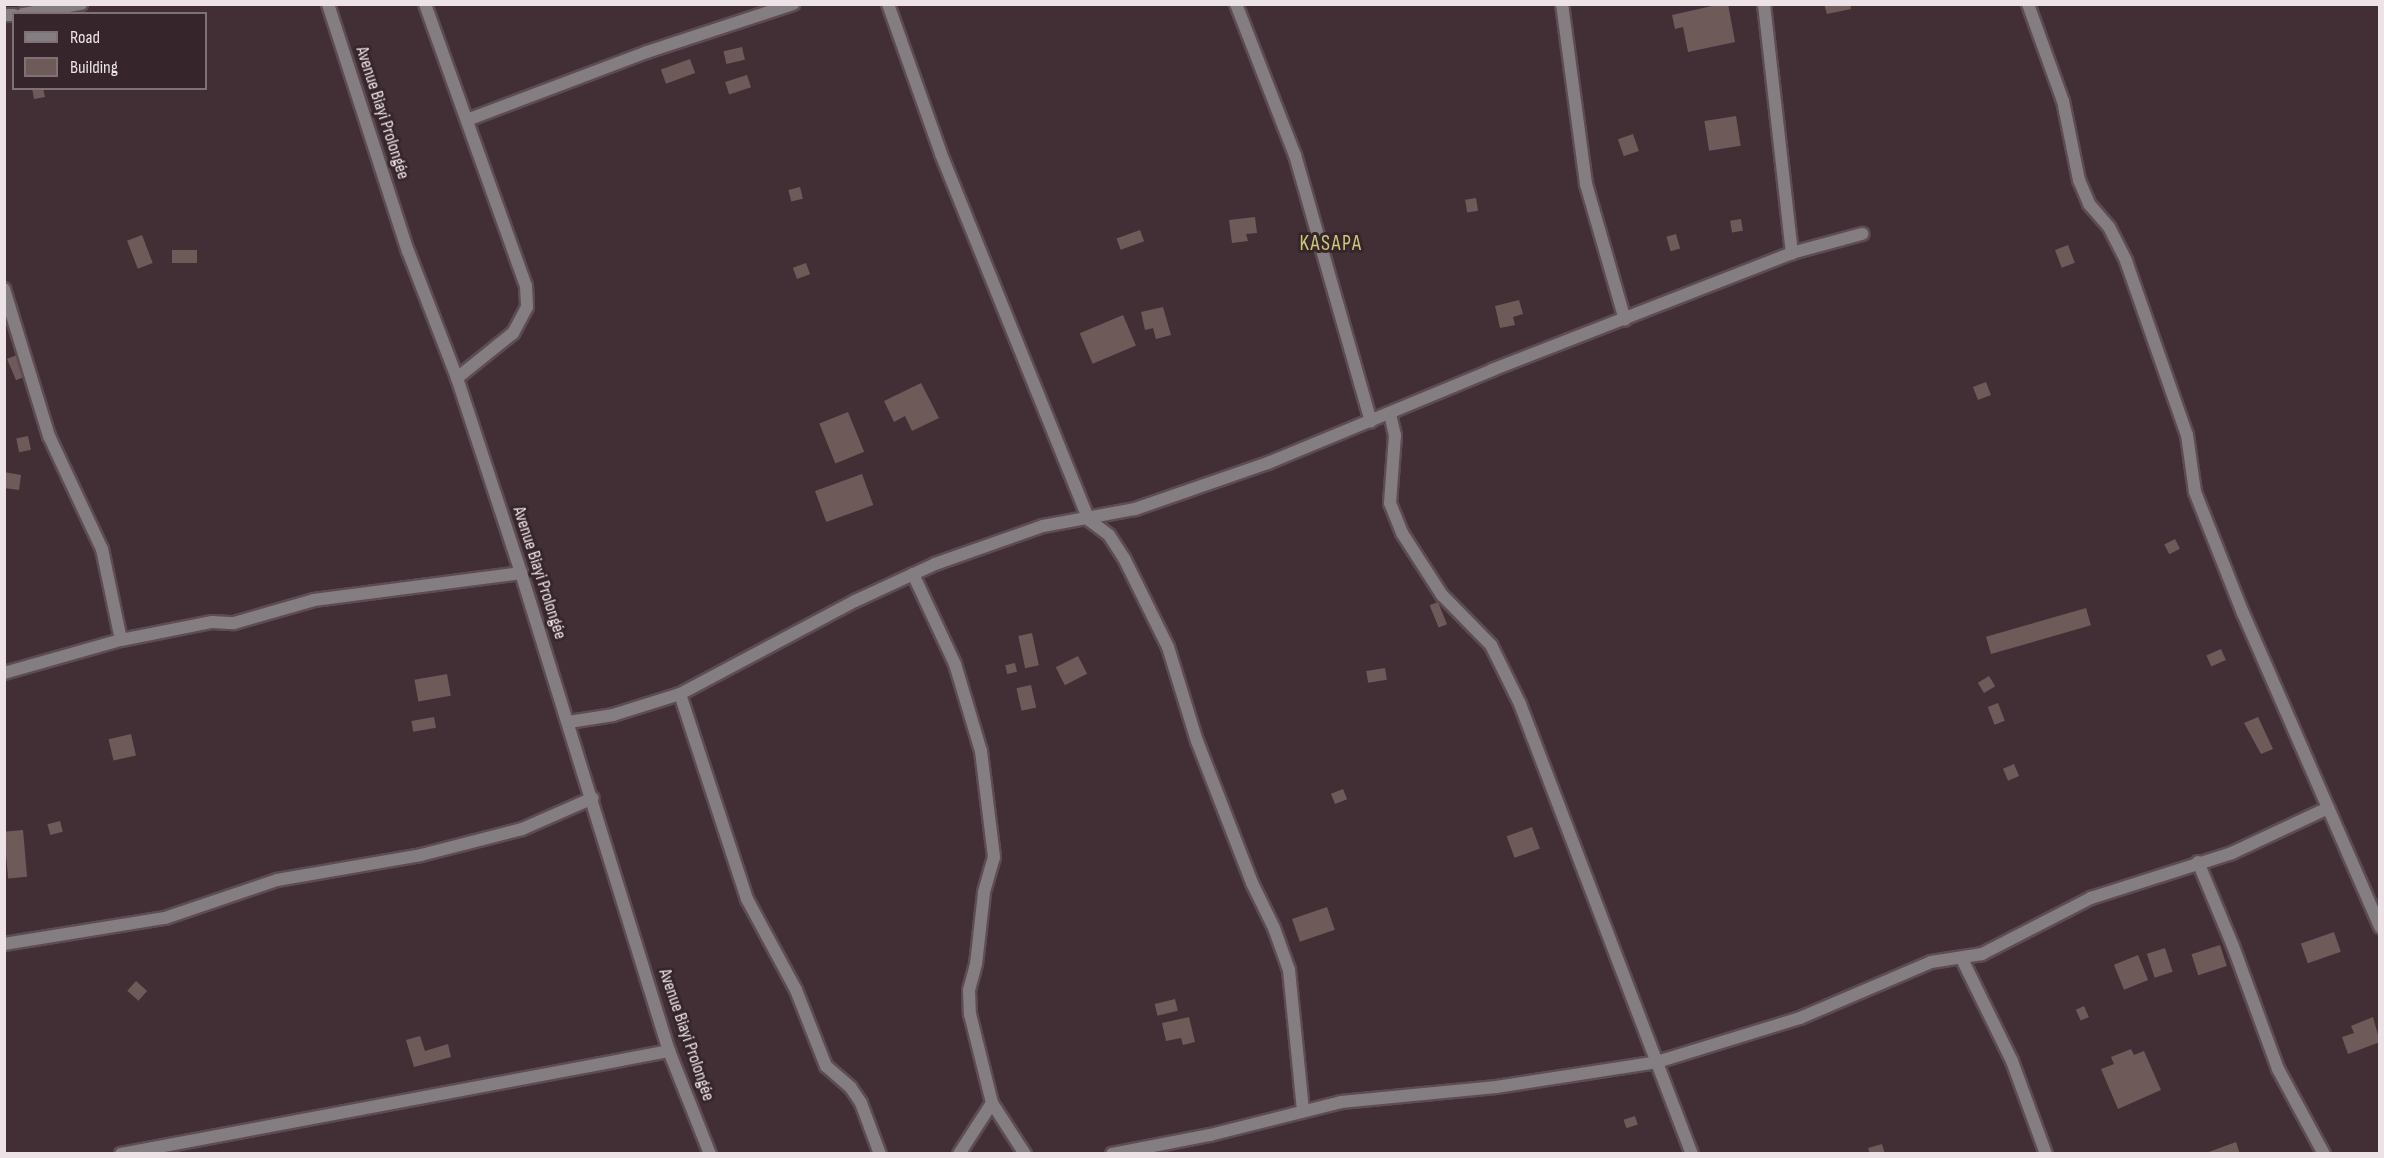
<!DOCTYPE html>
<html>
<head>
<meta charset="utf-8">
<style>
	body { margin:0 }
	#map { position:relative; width:2384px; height:1158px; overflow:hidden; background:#412f35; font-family:"Sofia Sans Condensed",sans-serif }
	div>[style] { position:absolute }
	.building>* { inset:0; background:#6f5a5a; transform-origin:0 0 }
	.roads { filter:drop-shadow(2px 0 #5d4c51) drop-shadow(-2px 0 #5d4c51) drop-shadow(0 2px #5d4c51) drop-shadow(0 -2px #5d4c51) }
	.minor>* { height:12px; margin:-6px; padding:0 6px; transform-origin:6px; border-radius:6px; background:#847d82 }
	span { translate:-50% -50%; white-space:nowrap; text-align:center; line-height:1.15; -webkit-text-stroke:6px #36262b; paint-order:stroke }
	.street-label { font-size:18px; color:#ede2e5 }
	.quarter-label { font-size:21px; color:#cdc97b; letter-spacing:1.5px }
	.frame { position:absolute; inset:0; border:6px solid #ede2e5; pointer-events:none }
	.legend { position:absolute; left:12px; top:12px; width:195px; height:78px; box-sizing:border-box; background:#36262b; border:2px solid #7f7175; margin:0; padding:8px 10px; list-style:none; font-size:18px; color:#ede2e5 }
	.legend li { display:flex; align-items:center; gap:12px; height:30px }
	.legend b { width:30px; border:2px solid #7f7175 }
</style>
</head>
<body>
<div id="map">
	<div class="building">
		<div style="clip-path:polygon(1721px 4px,1728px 4px,1735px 42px,1688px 52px,1683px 27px,1675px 29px,1672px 15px)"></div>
		<div style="clip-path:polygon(1824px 4px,1850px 4px,1851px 9px,1827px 14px)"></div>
		<div style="left:742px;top:47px;width:13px;height:19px;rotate:77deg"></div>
		<div style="left:690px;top:59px;width:15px;height:31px;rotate:70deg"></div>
		<div style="left:747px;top:75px;width:13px;height:23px;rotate:72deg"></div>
		<div style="clip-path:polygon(32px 88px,43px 88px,45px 97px,34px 99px)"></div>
		<div style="left:1736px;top:116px;width:30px;height:32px;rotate:81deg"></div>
		<div style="left:1633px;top:134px;width:18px;height:16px;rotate:71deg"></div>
		<div style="left:800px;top:187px;width:12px;height:12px;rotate:76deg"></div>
		<div style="left:1476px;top:198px;width:13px;height:11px;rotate:81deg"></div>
		<div style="clip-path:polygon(1255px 217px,1257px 233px,1246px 234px,1248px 241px,1232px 243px,1229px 220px)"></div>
		<div style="left:1741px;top:219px;width:12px;height:11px;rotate:81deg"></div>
		<div style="left:1140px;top:230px;width:12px;height:25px;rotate:70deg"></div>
		<div style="left:1676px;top:234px;width:15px;height:10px;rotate:74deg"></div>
		<div style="left:142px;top:235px;width:30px;height:16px;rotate:69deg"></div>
		<div style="left:2068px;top:245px;width:19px;height:14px;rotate:69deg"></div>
		<div style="left:197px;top:250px;width:13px;height:25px;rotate:90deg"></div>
		<div style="left:806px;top:263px;width:12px;height:14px;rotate:70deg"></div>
		<div style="clip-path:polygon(1519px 300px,1523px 314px,1513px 317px,1515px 325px,1500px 328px,1495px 306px)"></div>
		<div style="clip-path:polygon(1163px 307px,1171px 335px,1156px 339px,1153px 328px,1145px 330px,1141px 312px)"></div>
		<div style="left:1123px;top:315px;width:33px;height:47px;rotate:67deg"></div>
		<div style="left:19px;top:354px;width:23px;height:13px;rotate:67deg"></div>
		<div style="left:1986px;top:382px;width:14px;height:14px;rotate:69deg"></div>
		<div style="clip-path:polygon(921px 383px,939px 418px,912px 431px,905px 416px,894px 422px,884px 401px)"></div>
		<div style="left:848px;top:412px;width:43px;height:31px;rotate:68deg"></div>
		<div style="left:28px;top:436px;width:14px;height:12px;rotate:78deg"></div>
		<div style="clip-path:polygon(4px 472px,21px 475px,19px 490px,4px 488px)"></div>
		<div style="left:862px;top:474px;width:33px;height:50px;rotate:70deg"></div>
		<div style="left:2175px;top:539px;width:11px;height:12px;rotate:63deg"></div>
		<div style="left:1438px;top:602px;width:24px;height:9px;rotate:68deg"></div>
		<div style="left:2086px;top:608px;width:18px;height:104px;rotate:74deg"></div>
		<div style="left:1032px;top:633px;width:33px;height:14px;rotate:78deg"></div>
		<div style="left:2221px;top:649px;width:12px;height:16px;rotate:66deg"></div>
		<div style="left:1078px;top:656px;width:20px;height:25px;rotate:63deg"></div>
		<div style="left:1015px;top:663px;width:9px;height:10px;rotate:77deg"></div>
		<div style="left:1385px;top:668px;width:12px;height:19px;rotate:81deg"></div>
		<div style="left:447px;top:674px;width:22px;height:33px;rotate:80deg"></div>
		<div style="left:1989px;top:676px;width:12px;height:13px;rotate:59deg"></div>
		<div style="left:1031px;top:685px;width:23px;height:15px;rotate:77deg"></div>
		<div style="left:1998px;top:703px;width:19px;height:11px;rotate:69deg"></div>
		<div style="left:434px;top:717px;width:11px;height:23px;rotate:80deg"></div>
		<div style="clip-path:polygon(2258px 717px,2273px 749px,2261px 754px,2244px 723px)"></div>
		<div style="left:131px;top:734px;width:22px;height:23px;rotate:77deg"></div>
		<div style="left:2014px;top:764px;width:13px;height:12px;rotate:67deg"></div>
		<div style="left:1343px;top:789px;width:11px;height:13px;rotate:68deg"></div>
		<div style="left:60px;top:821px;width:11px;height:13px;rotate:75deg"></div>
		<div style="left:1532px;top:827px;width:23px;height:27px;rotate:70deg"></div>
		<div style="left:23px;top:830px;width:47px;height:19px;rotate:85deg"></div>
		<div style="left:1327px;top:907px;width:24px;height:37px;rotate:71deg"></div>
		<div style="left:2334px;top:932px;width:21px;height:35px;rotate:71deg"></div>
		<div style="left:2220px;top:945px;width:22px;height:30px;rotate:72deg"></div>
		<div style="left:2165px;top:948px;width:25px;height:19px;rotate:72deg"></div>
		<div style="left:2138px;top:955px;width:27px;height:26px;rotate:68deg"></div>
		<div style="left:136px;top:981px;width:15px;height:13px;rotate:42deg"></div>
		<div style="left:1175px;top:999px;width:12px;height:21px;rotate:76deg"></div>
		<div style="left:2084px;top:1006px;width:12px;height:9px;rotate:66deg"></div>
		<div style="clip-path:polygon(1189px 1017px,1195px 1042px,1183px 1045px,1181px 1038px,1166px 1041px,1162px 1023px)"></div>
		<div style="clip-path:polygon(2373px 1017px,2380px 1042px,2348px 1054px,2342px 1037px,2354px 1033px,2351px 1026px)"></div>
		<div style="clip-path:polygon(420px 1036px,425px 1051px,448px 1044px,451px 1057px,414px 1067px,406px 1040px)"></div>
		<div style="clip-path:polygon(2131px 1049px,2134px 1055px,2144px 1051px,2161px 1090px,2118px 1109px,2101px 1069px,2114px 1064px,2111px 1057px)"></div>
		<div style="left:1635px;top:1116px;width:9px;height:12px;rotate:72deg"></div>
		<div style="clip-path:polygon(2236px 1142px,2240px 1154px,2206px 1154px,2206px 1153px)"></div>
		<div style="clip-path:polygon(1882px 1144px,1885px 1154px,1870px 1154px,1868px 1148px)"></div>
	</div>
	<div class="roads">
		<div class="minor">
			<div style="left:328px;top:4px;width:260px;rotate:72.1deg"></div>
			<div style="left:408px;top:251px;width:136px;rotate:68.9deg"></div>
			<div style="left:457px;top:378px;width:205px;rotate:71.8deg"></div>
			<div style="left:521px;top:573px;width:500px;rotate:72.8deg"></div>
			<div style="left:669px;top:1051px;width:111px;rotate:68.3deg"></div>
			<div style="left:425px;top:4px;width:300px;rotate:70.3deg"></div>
			<div style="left:526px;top:286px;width:21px;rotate:87deg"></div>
			<div style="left:527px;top:307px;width:30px;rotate:118deg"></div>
			<div style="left:513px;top:333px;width:72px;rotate:141.2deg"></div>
			<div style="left:888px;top:4px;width:159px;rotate:70.5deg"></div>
			<div style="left:941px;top:154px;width:395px;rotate:68deg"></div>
			<div style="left:1089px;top:520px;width:25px;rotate:37deg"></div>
			<div style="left:1109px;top:535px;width:27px;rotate:57deg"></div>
			<div style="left:1124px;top:558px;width:99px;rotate:63.7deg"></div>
			<div style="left:1168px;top:647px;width:98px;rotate:72.9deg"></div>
			<div style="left:1197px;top:741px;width:152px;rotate:68.8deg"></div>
			<div style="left:1252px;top:883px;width:50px;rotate:63.9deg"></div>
			<div style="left:1274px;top:928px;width:45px;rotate:70.3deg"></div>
			<div style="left:1289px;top:970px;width:142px;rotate:84.3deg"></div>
			<div style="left:1236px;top:4px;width:162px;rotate:68.7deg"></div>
			<div style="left:1295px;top:155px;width:277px;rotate:74.1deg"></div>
			<div style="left:1562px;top:4px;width:182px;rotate:82.4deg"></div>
			<div style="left:1586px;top:184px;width:141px;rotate:74deg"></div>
			<div style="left:1764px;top:4px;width:251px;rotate:83.6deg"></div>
			<div style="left:2028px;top:4px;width:103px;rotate:70.2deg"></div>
			<div style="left:2063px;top:101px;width:81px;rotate:78.6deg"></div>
			<div style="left:2079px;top:180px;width:26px;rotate:67deg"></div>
			<div style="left:2089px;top:204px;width:30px;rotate:49deg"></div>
			<div style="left:2109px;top:227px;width:38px;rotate:63deg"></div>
			<div style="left:2126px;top:261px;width:184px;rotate:70.7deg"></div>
			<div style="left:2187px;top:435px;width:58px;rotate:82deg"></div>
			<div style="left:2195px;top:492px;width:130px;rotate:68.4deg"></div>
			<div style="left:2243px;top:613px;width:343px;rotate:66.4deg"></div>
			<div style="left:23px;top:14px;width:59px;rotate:-9.8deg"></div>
			<div style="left:4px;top:15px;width:10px"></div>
			<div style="left:467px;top:120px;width:192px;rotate:-20.7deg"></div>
			<div style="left:647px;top:52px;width:154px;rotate:-18.2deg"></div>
			<div style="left:4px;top:289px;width:154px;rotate:73deg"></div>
			<div style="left:49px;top:436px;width:125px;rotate:64.9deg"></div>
			<div style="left:102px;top:549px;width:93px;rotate:78.2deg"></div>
			<div style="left:1390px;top:414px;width:22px;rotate:77deg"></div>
			<div style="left:1395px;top:435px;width:68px;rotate:94.2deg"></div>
			<div style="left:1390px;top:503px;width:32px;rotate:68deg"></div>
			<div style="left:1402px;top:533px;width:74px;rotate:57.2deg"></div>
			<div style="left:1442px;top:595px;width:70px;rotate:45.6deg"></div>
			<div style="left:1491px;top:645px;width:66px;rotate:63.8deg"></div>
			<div style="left:1520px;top:704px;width:482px;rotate:69.1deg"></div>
			<div style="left:913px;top:574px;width:99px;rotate:65deg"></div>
			<div style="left:955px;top:664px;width:91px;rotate:73.4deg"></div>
			<div style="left:981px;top:751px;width:107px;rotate:83deg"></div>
			<div style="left:994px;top:857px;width:37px;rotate:106deg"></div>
			<div style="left:984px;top:893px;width:71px;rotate:96.4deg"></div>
			<div style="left:976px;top:964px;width:27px;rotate:105deg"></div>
			<div style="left:969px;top:990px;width:24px;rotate:88deg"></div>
			<div style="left:970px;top:1014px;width:92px;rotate:76.1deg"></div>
			<div style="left:992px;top:1103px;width:61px;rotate:57.1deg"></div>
			<div style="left:4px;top:673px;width:122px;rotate:-15.8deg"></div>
			<div style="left:121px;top:640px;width:93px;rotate:-11.2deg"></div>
			<div style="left:212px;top:622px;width:22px;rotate:3deg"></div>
			<div style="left:234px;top:623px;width:83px;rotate:-16deg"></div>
			<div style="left:314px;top:600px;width:209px;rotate:-7.4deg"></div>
			<div style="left:680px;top:694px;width:216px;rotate:71.9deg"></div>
			<div style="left:747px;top:899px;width:103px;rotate:61.7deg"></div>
			<div style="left:796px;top:990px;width:82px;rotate:68.5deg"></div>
			<div style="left:826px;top:1066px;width:33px;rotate:41deg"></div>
			<div style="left:851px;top:1088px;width:18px;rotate:56deg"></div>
			<div style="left:861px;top:1103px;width:54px;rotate:69.6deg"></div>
			<div style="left:569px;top:722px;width:45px;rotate:-9deg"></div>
			<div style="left:613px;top:715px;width:70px;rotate:-17.4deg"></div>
			<div style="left:680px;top:694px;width:198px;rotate:-28deg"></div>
			<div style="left:855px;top:601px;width:88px;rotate:-24.8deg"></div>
			<div style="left:935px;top:564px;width:114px;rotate:-19.4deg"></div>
			<div style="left:1043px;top:526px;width:94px;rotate:-10.5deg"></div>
			<div style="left:1135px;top:509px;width:141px;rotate:-19.1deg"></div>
			<div style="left:1268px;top:463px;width:243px;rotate:-22.5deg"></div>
			<div style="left:1492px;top:370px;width:322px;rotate:-21.3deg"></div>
			<div style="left:1792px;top:253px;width:73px;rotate:-15.2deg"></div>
			<div style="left:2198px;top:862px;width:91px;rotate:67.4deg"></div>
			<div style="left:2233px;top:946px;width:131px;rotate:69.9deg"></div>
			<div style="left:2278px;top:1069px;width:97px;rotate:61.6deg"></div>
			<div style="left:4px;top:944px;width:163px;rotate:-9.2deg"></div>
			<div style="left:165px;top:918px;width:118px;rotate:-18.7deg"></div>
			<div style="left:277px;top:880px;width:146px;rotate:-9.8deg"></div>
			<div style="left:421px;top:855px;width:104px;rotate:-14.4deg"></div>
			<div style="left:522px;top:829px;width:77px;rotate:-23.6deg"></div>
			<div style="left:1962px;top:959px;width:114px;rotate:63.9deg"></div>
			<div style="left:2012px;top:1061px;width:99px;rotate:69.9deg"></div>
			<div style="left:121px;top:1154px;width:558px;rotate:-10.64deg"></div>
			<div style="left:959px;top:1154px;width:61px;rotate:-57.1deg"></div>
			<div style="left:1112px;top:1154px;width:100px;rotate:-11deg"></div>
			<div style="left:1210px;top:1135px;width:135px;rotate:-14.1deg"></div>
			<div style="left:1341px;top:1102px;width:156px;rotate:-5.5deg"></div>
			<div style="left:1496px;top:1087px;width:163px;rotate:-8.8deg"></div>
			<div style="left:1657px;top:1062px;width:150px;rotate:-17.1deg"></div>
			<div style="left:1800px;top:1018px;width:142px;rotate:-23.1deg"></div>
			<div style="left:1931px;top:962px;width:52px;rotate:-8.9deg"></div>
			<div style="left:1982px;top:954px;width:123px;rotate:-27.2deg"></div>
			<div style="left:2091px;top:898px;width:148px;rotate:-17.7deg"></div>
			<div style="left:2232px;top:853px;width:106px;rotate:-25.1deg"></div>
		</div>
	</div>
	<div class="street-label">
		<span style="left:382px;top:113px;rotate:72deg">Avenue Biayi Prolongée</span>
		<span style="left:539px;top:573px;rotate:72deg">Avenue Biayi Prolongée</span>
		<span style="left:686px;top:1035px;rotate:71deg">Avenue Biayi Prolongée</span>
	</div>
	<div class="quarter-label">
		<span style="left:1331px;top:244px">KASAPA</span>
	</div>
	<div class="frame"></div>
	<ul class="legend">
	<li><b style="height:8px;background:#847d82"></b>Road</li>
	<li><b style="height:16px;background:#6f5a5a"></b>Building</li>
	</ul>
</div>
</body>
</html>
